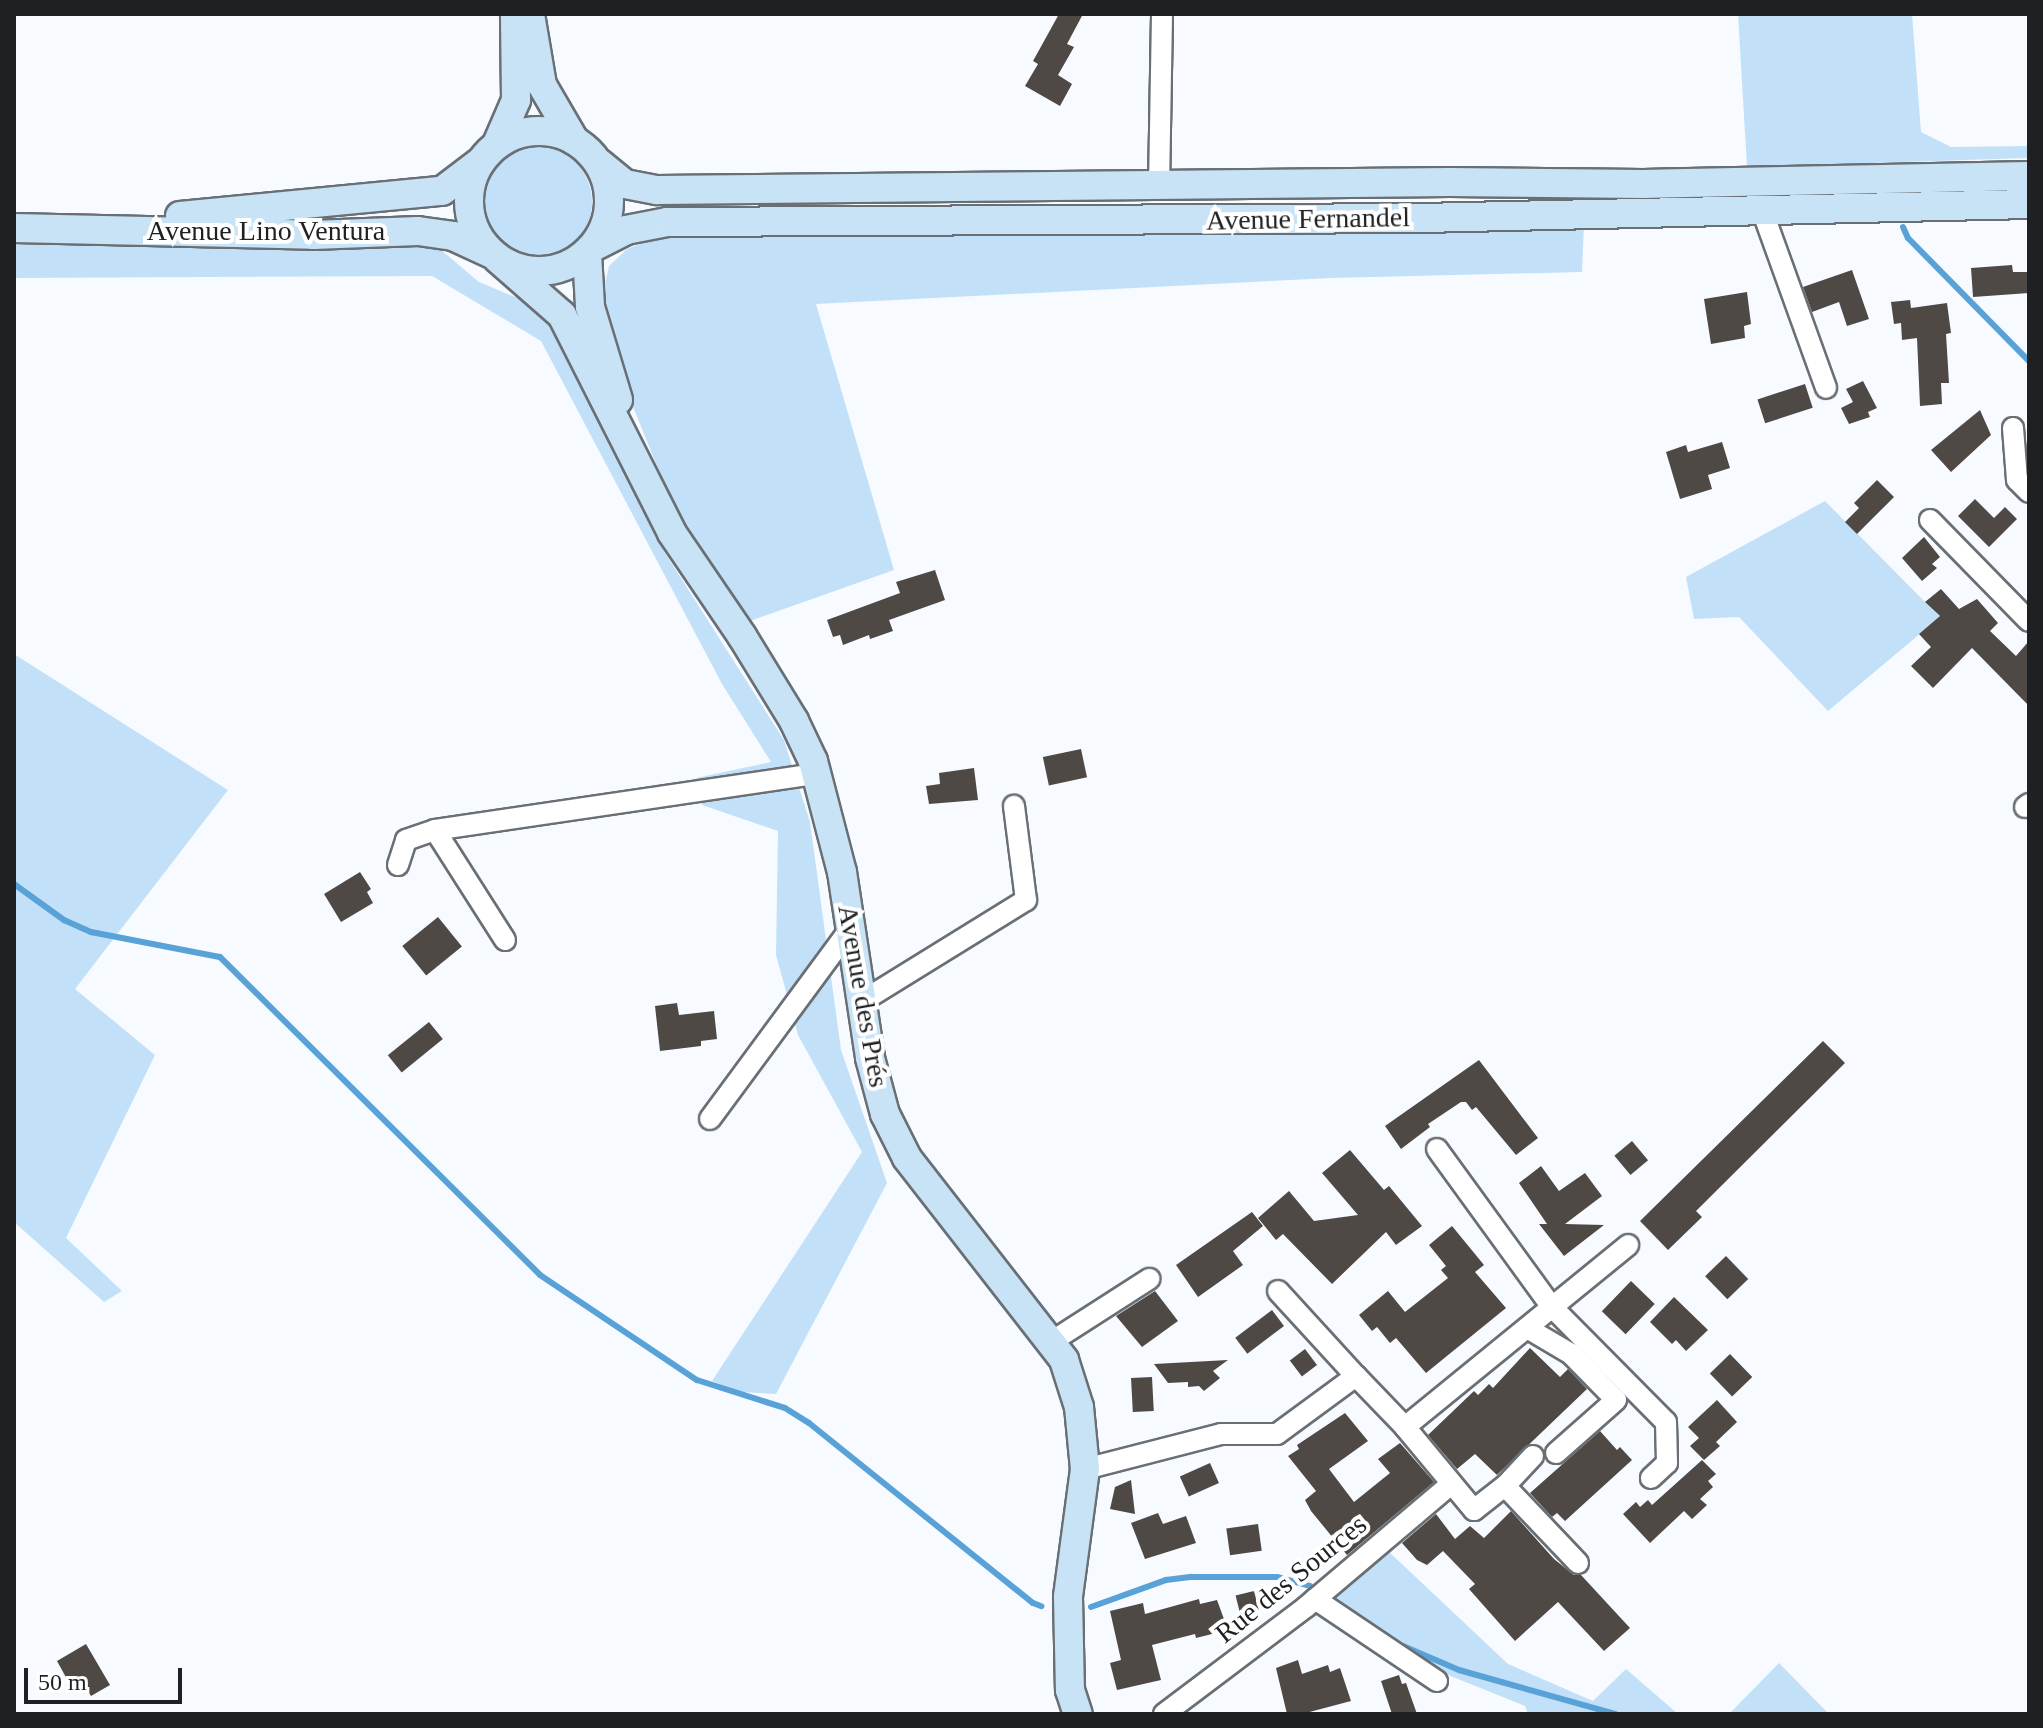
<!DOCTYPE html>
<html>
<head>
<meta charset="utf-8">
<style>
	body { margin:0 }
	#map { position:relative; width:2043px; height:1728px; overflow:hidden; background:#f7fbff; font-family:"Times New Roman",serif }
	div>[style] { position:absolute }
	.green>* { inset:0; background:#c2e1f9 }
	.round { border-radius:50% }
	.stream>* { height:6px; margin:-3px; padding:0 3px; transform-origin:3px; border-radius:3px; background:#59a2d7 }
	.building>* { inset:0; background:#4e4945; transform-origin:0 0 }
	.roads { filter:drop-shadow(2px 0 #696f74) drop-shadow(-2px 0 #696f74) drop-shadow(0 2px #696f74) drop-shadow(0 -2px #696f74) }
	.street>* { height:20px; margin:-10px; padding:0 10px; transform-origin:10px; border-radius:10px; background:#fff }
	.secondary>* { height:28px; margin:-14px; padding:0 14px; transform-origin:14px; border-radius:14px; background:#c8e3f6 }
	.secondary>.ring { margin:-14px; padding:0; box-sizing:content-box; background:none; border:28px solid #c8e3f6; border-radius:50% }
	span { translate:-50% -50%; white-space:nowrap; text-align:center; line-height:1.15; -webkit-text-stroke:8px #fff; paint-order:stroke }
	.street-label { font-size:28px; color:#1e2022 }
	.frame { position:absolute; inset:0; border:16px solid #1e2022; pointer-events:none }
	.scale { position:absolute; left:24px; top:1668px; width:158px; height:36px; box-sizing:border-box; border:4px solid #1e2022; border-top:0; padding-left:10px; font-size:24px; line-height:28px; white-space:nowrap; color:#1e2022; -webkit-text-stroke:6px #fff; paint-order:stroke }
</style>
</head>
<body>
<div id="map">
	<div class="green">
		<div style="clip-path:polygon(1738px 14px,1912px 14px,1921px 132px,1951px 147px,2029px 146px,2029px 158px,1747px 167px)"></div>
		<div class="round" style="left:480px;top:146px;width:112px;height:112px"></div>
		<div style="clip-path:polygon(1584px 224px,1582px 272px,1331px 278px,816px 304px,894px 570px,750px 621px,671px 501px,623px 382px,601px 301px,609px 266px,627px 249px,658px 237px)"></div>
		<div style="clip-path:polygon(404px 240px,434px 244px,479px 282px,527px 302px,548px 322px,665px 553px,784px 740px,810px 822px,841px 1050px,887px 1183px,776px 1394px,741px 1392px,712px 1381px,862px 1152px,798px 1035px,776px 955px,778px 831px,702px 805px,696px 778px,771px 762px,722px 684px,541px 341px,432px 276px,14px 278px,14px 244px)"></div>
		<div style="clip-path:polygon(1825px 501px,1940px 617px,1828px 711px,1739px 617px,1694px 619px,1686px 577px)"></div>
		<div style="clip-path:polygon(14px 654px,228px 790px,75px 989px,155px 1055px,66px 1238px,122px 1291px,104px 1302px,14px 1222px)"></div>
		<div style="clip-path:polygon(1386px 1549px,1508px 1664px,1593px 1701px,1626px 1669px,1678px 1714px,1528px 1714px,1525px 1706px,1421px 1664px,1325px 1600px)"></div>
		<div style="clip-path:polygon(1779px 1663px,1829px 1714px,1729px 1714px)"></div>
	</div>
	<div class="stream">
		<div style="left:1903px;top:227px;width:12px;rotate:66deg"></div>
		<div style="left:1908px;top:238px;width:173px;rotate:45.5deg"></div>
		<div style="left:14px;top:884px;width:62px;rotate:35.8deg"></div>
		<div style="left:64px;top:920px;width:30px;rotate:24deg"></div>
		<div style="left:91px;top:932px;width:131px;rotate:11deg"></div>
		<div style="left:220px;top:957px;width:451px;rotate:44.8deg"></div>
		<div style="left:540px;top:1275px;width:189px;rotate:33.8deg"></div>
		<div style="left:697px;top:1380px;width:92px;rotate:17.7deg"></div>
		<div style="left:785px;top:1408px;width:28px;rotate:32deg"></div>
		<div style="left:809px;top:1423px;width:287px;rotate:38.8deg"></div>
		<div style="left:1033px;top:1603px;width:9px;rotate:21deg"></div>
		<div style="left:1091px;top:1607px;width:80px;rotate:-19.8deg"></div>
		<div style="left:1166px;top:1580px;width:26px;rotate:-7deg"></div>
		<div style="left:1192px;top:1577px;width:85px"></div>
		<div style="left:1277px;top:1577px;width:34px;rotate:15deg"></div>
		<div style="left:1403px;top:1646px;width:61px;rotate:23.2deg"></div>
		<div style="left:1459px;top:1670px;width:163px;rotate:15.7deg"></div>
	</div>
	<div class="building">
		<div style="clip-path:polygon(1059px 14px,1083px 14px,1067px 44px,1074px 47px,1058px 75px,1072px 84px,1060px 106px,1025px 86px,1038px 64px,1033px 61px)"></div>
		<div style="clip-path:polygon(2012px 265px,2013px 272px,2029px 272px,2029px 293px,1973px 297px,1971px 268px)"></div>
		<div style="clip-path:polygon(1852px 270px,1869px 319px,1847px 326px,1839px 302px,1812px 312px,1803px 287px)"></div>
		<div style="clip-path:polygon(1747px 292px,1751px 324px,1744px 326px,1745px 338px,1711px 344px,1704px 299px)"></div>
		<div style="clip-path:polygon(1910px 300px,1911px 308px,1947px 303px,1951px 333px,1946px 334px,1949px 383px,1941px 383px,1942px 404px,1920px 406px,1917px 338px,1902px 340px,1901px 323px,1894px 324px,1891px 302px)"></div>
		<div style="clip-path:polygon(1863px 381px,1877px 408px,1868px 412px,1870px 417px,1849px 424px,1841px 408px,1853px 402px,1846px 389px)"></div>
		<div style="left:1805px;top:384px;width:25px;height:50px;rotate:72deg"></div>
		<div style="clip-path:polygon(1980px 410px,1991px 435px,1951px 472px,1931px 450px)"></div>
		<div style="clip-path:polygon(1722px 442px,1730px 468px,1708px 475px,1712px 489px,1680px 499px,1666px 452px,1686px 445px,1688px 452px)"></div>
		<div style="clip-path:polygon(1877px 480px,1894px 497px,1857px 534px,1845px 522px,1859px 508px,1854px 503px)"></div>
		<div style="clip-path:polygon(1975px 499px,1994px 518px,2005px 507px,2017px 519px,1989px 547px,1958px 516px)"></div>
		<div style="clip-path:polygon(1924px 537px,1940px 557px,1932px 564px,1937px 568px,1922px 581px,1902px 558px)"></div>
		<div style="clip-path:polygon(935px 570px,945px 600px,889px 620px,893px 631px,870px 639px,869px 635px,843px 645px,840px 635px,833px 637px,827px 620px,900px 593px,896px 582px)"></div>
		<div style="clip-path:polygon(1941px 589px,1959px 609px,1977px 599px,1998px 623px,1990px 631px,2016px 656px,2029px 641px,2029px 706px,1972px 648px,1933px 688px,1911px 666px,1931px 647px,1919px 634px,1940px 616px,1925px 602px)"></div>
		<div style="left:1081px;top:749px;width:29px;height:39px;rotate:78deg"></div>
		<div style="clip-path:polygon(974px 768px,978px 800px,929px 804px,926px 786px,940px 784px,939px 773px)"></div>
		<div style="clip-path:polygon(360px 872px,371px 889px,367px 892px,373px 903px,341px 922px,324px 894px)"></div>
		<div style="left:438px;top:917px;width:38px;height:46px;rotate:51deg"></div>
		<div style="clip-path:polygon(677px 1003px,679px 1015px,714px 1011px,717px 1039px,701px 1041px,701px 1046px,660px 1051px,655px 1006px)"></div>
		<div style="left:429px;top:1022px;width:22px;height:53px;rotate:51deg"></div>
		<div style="clip-path:polygon(1823px 1041px,1845px 1063px,1696px 1211px,1702px 1217px,1668px 1250px,1640px 1221px)"></div>
		<div style="clip-path:polygon(1479px 1060px,1538px 1138px,1516px 1155px,1476px 1107px,1472px 1110px,1466px 1102px,1461px 1102px,1428px 1124px,1430px 1127px,1401px 1149px,1385px 1126px)"></div>
		<div style="left:1632px;top:1141px;width:25px;height:23px;rotate:50deg"></div>
		<div style="clip-path:polygon(1350px 1150px,1384px 1190px,1389px 1186px,1422px 1226px,1396px 1245px,1386px 1232px,1332px 1284px,1283px 1234px,1276px 1240px,1258px 1218px,1289px 1191px,1314px 1221px,1358px 1215px,1322px 1173px)"></div>
		<div style="clip-path:polygon(1541px 1166px,1559px 1191px,1585px 1173px,1602px 1196px,1565px 1224px,1604px 1225px,1564px 1256px,1539px 1224px,1547px 1224px,1519px 1183px)"></div>
		<div style="clip-path:polygon(1252px 1212px,1263px 1226px,1233px 1251px,1243px 1265px,1198px 1297px,1176px 1265px)"></div>
		<div style="clip-path:polygon(1452px 1226px,1484px 1265px,1475px 1272px,1506px 1308px,1426px 1373px,1396px 1338px,1390px 1343px,1377px 1327px,1372px 1331px,1359px 1315px,1388px 1291px,1405px 1312px,1448px 1278px,1441px 1270px,1446px 1266px,1429px 1245px)"></div>
		<div style="left:1726px;top:1256px;width:32px;height:29px;rotate:46deg"></div>
		<div style="left:1631px;top:1281px;width:33px;height:42px;rotate:44deg"></div>
		<div style="clip-path:polygon(1155px 1291px,1178px 1321px,1142px 1347px,1116px 1316px)"></div>
		<div style="clip-path:polygon(1674px 1297px,1708px 1330px,1686px 1351px,1676px 1340px,1672px 1344px,1650px 1322px)"></div>
		<div style="left:1272px;top:1310px;width:20px;height:46px;rotate:53deg"></div>
		<div style="clip-path:polygon(1530px 1348px,1560px 1377px,1568px 1369px,1587px 1389px,1497px 1475px,1475px 1454px,1457px 1469px,1428px 1435px,1474px 1391px,1478px 1395px,1489px 1384px,1493px 1388px)"></div>
		<div style="left:1305px;top:1349px;width:20px;height:19px;rotate:53deg"></div>
		<div style="left:1730px;top:1354px;width:32px;height:28px;rotate:46deg"></div>
		<div style="clip-path:polygon(1228px 1360px,1213px 1371px,1220px 1378px,1204px 1391px,1199px 1386px,1188px 1387px,1188px 1382px,1168px 1383px,1154px 1364px)"></div>
		<div style="left:1152px;top:1377px;width:34px;height:21px;rotate:87deg"></div>
		<div style="clip-path:polygon(1717px 1400px,1737px 1422px,1716px 1442px,1720px 1446px,1704px 1460px,1690px 1446px,1699px 1438px,1688px 1427px)"></div>
		<div style="clip-path:polygon(1345px 1413px,1368px 1441px,1329px 1469px,1354px 1502px,1390px 1473px,1378px 1459px,1400px 1443px,1434px 1482px,1347px 1555px,1311px 1511px,1305px 1500px,1316px 1491px,1288px 1456px,1299px 1449px,1297px 1445px)"></div>
		<div style="clip-path:polygon(1600px 1431px,1617px 1450px,1620px 1447px,1632px 1460px,1565px 1521px,1557px 1513px,1552px 1517px,1530px 1493px)"></div>
		<div style="clip-path:polygon(1702px 1460px,1716px 1474px,1708px 1481px,1713px 1487px,1700px 1499px,1707px 1505px,1692px 1519px,1684px 1511px,1650px 1543px,1623px 1514px,1636px 1502px,1640px 1507px,1648px 1500px,1652px 1505px)"></div>
		<div style="left:1210px;top:1463px;width:22px;height:33px;rotate:66deg"></div>
		<div style="clip-path:polygon(1131px 1480px,1135px 1514px,1110px 1509px,1115px 1487px)"></div>
		<div style="clip-path:polygon(1511px 1511px,1554px 1559px,1574px 1575px,1581px 1575px,1630px 1628px,1604px 1651px,1558px 1602px,1515px 1641px,1469px 1589px,1475px 1584px,1443px 1551px,1427px 1565px,1417px 1560px,1402px 1543px,1436px 1514px,1455px 1539px,1470px 1526px,1484px 1538px)"></div>
		<div style="clip-path:polygon(1158px 1513px,1163px 1524px,1186px 1516px,1196px 1543px,1145px 1559px,1131px 1523px)"></div>
		<div style="left:1258px;top:1524px;width:27px;height:32px;rotate:82deg"></div>
		<div style="left:1254px;top:1591px;width:25px;height:19px;rotate:76deg"></div>
		<div style="clip-path:polygon(1199px 1599px,1200px 1604px,1217px 1600px,1228px 1630px,1196px 1638px,1195px 1634px,1152px 1645px,1161px 1680px,1117px 1690px,1110px 1663px,1121px 1660px,1110px 1611px,1143px 1603px,1145px 1614px)"></div>
		<div style="clip-path:polygon(86px 1644px,110px 1685px,91px 1696px,85px 1686px,74px 1692px,57px 1661px)"></div>
		<div style="clip-path:polygon(1298px 1660px,1302px 1674px,1328px 1665px,1330px 1672px,1340px 1668px,1351px 1701px,1302px 1714px,1287px 1714px,1276px 1668px)"></div>
		<div style="clip-path:polygon(1399px 1675px,1402px 1684px,1406px 1683px,1417px 1714px,1392px 1714px,1381px 1681px)"></div>
	</div>
	<div class="roads">
		<div class="street">
			<div style="left:1159px;top:187px;width:173px;rotate:-89deg"></div>
			<div style="left:1762px;top:210px;width:189px;rotate:70.2deg"></div>
			<div style="left:2013px;top:428px;width:52px;rotate:85.6deg"></div>
			<div style="left:2017px;top:480px;width:17px;rotate:45deg"></div>
			<div style="left:1930px;top:520px;width:141px;rotate:45.6deg"></div>
			<div style="left:2025px;top:807px;width:5px;rotate:-37deg"></div>
			<div style="left:398px;top:865px;width:26px;rotate:-72deg"></div>
			<div style="left:406px;top:840px;width:31px;rotate:-19deg"></div>
			<div style="left:505px;top:940px;width:130px;rotate:-122.5deg"></div>
			<div style="left:435px;top:830px;width:385px;rotate:-8.4deg"></div>
			<div style="left:861px;top:1002px;width:194px;rotate:-31.7deg"></div>
			<div style="left:1026px;top:900px;width:95px;rotate:-97.3deg"></div>
			<div style="left:710px;top:1119px;width:236px;rotate:-53.6deg"></div>
			<div style="left:1437px;top:1149px;width:195px;rotate:54deg"></div>
			<div style="left:1552px;top:1307px;width:162px;rotate:45.3deg"></div>
			<div style="left:1666px;top:1422px;width:41px;rotate:88.6deg"></div>
			<div style="left:1667px;top:1463px;width:22px;rotate:137deg"></div>
			<div style="left:1278px;top:1291px;width:115px;rotate:47.5deg"></div>
			<div style="left:1527px;top:1328px;width:51px;rotate:30.6deg"></div>
			<div style="left:1571px;top:1354px;width:64px;rotate:45.6deg"></div>
			<div style="left:1616px;top:1400px;width:80px;rotate:138.5deg"></div>
			<div style="left:1051px;top:1342px;width:117px;rotate:-32.7deg"></div>
			<div style="left:1405px;top:1427px;width:108px;rotate:50.3deg"></div>
			<div style="left:1474px;top:1510px;width:39px;rotate:-38deg"></div>
			<div style="left:1505px;top:1486px;width:106px;rotate:46.5deg"></div>
			<div style="left:1085px;top:1469px;width:140px;rotate:-14.4deg"></div>
			<div style="left:1221px;top:1434px;width:56px"></div>
			<div style="left:1277px;top:1434px;width:98px;rotate:-36.3deg"></div>
			<div style="left:1356px;top:1376px;width:71px;rotate:46.1deg"></div>
			<div style="left:1405px;top:1427px;width:288px;rotate:-39.2deg"></div>
			<div style="left:1505px;top:1486px;width:41px;rotate:-47deg"></div>
			<div style="left:1315px;top:1599px;width:147px;rotate:33.9deg"></div>
			<div style="left:1164px;top:1714px;width:178px;rotate:-37deg"></div>
			<div style="left:1306px;top:1607px;width:189px;rotate:-40.3deg"></div>
		</div>
		<div class="secondary">
			<div style="left:530px;top:14px;width:72px;rotate:80.4deg"></div>
			<div style="left:542px;top:85px;width:64px;rotate:59.8deg"></div>
			<div class="ring" style="left:469px;top:131px;width:112px;height:112px"></div>
			<div style="left:497px;top:144px;width:48px;rotate:-66.6deg"></div>
			<div style="left:516px;top:100px;width:86px;rotate:-90.7deg"></div>
			<div style="left:599px;top:163px;width:33px;rotate:39deg"></div>
			<div style="left:625px;top:184px;width:33px;rotate:11deg"></div>
			<div style="left:657px;top:190px;width:793px;rotate:-0.58deg"></div>
			<div style="left:1450px;top:182px;width:193px;rotate:0.6deg"></div>
			<div style="left:1643px;top:184px;width:386px;rotate:-1.2deg"></div>
			<div style="left:180px;top:216px;width:263px;rotate:-5.5deg"></div>
			<div style="left:442px;top:191px;width:48px;rotate:-37.3deg"></div>
			<div style="left:14px;top:228px;width:299px;rotate:1.3deg"></div>
			<div style="left:313px;top:235px;width:105px;rotate:-2.2deg"></div>
			<div style="left:418px;top:231px;width:35px;rotate:8deg"></div>
			<div style="left:453px;top:236px;width:43px;rotate:24.8deg"></div>
			<div style="left:593px;top:247px;width:37px;rotate:-27deg"></div>
			<div style="left:626px;top:230px;width:42px;rotate:-11deg"></div>
			<div style="left:667px;top:222px;width:755px;rotate:-0.3deg"></div>
			<div style="left:1422px;top:218px;width:607px;rotate:-1.32deg"></div>
			<div style="left:587px;top:253px;width:54px;rotate:86.8deg"></div>
			<div style="left:590px;top:307px;width:97px;rotate:73.2deg"></div>
			<div style="left:498px;top:259px;width:85px;rotate:41.2deg"></div>
			<div style="left:562px;top:315px;width:244px;rotate:63.2deg"></div>
			<div style="left:672px;top:533px;width:125px;rotate:55.8deg"></div>
			<div style="left:742px;top:636px;width:100px;rotate:58.5deg"></div>
			<div style="left:794px;top:721px;width:44px;rotate:64.6deg"></div>
			<div style="left:813px;top:761px;width:115px;rotate:75.4deg"></div>
			<div style="left:842px;top:872px;width:188px;rotate:81.4deg"></div>
			<div style="left:870px;top:1058px;width:58px;rotate:75deg"></div>
			<div style="left:885px;top:1114px;width:49px;rotate:63.4deg"></div>
			<div style="left:907px;top:1158px;width:256px;rotate:52.1deg"></div>
			<div style="left:1064px;top:1360px;width:49px;rotate:72.3deg"></div>
			<div style="left:1079px;top:1407px;width:62px;rotate:84.5deg"></div>
			<div style="left:1085px;top:1469px;width:129px;rotate:97.6deg"></div>
			<div style="left:1068px;top:1597px;width:93px;rotate:88.8deg"></div>
			<div style="left:1070px;top:1690px;width:25px;rotate:72deg"></div>
		</div>
	</div>
	<div class="street-label">
		<span style="left:1308px;top:219px;rotate:-1deg">Avenue Fernandel</span>
		<span style="left:266px;top:231px">Avenue Lino Ventura</span>
		<span style="left:863px;top:996px;rotate:80deg">Avenue des Prés</span>
		<span style="left:1291px;top:1579px;rotate:-39deg">Rue des Sources</span>
	</div>
	<div class="frame"></div>
	<div class="scale">50 m</div>
</div>
</body>
</html>
